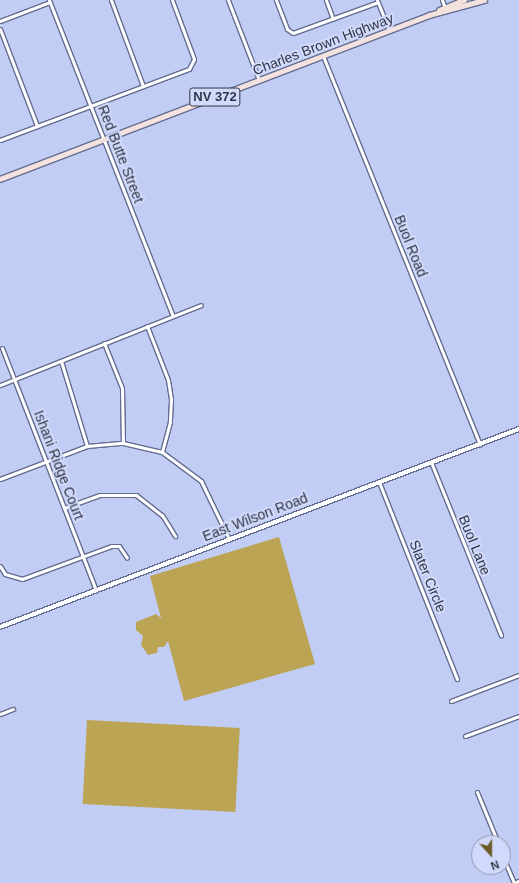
<!DOCTYPE html>
<html>
<head>
<meta charset="utf-8">
<style>
	body { margin:0 }
	#map { position:relative; width:519px; height:883px; overflow:hidden; background:#c2cdf5; font-family:Arial,sans-serif }
	div>[style] { position:absolute }
	.green>* { inset:0; background:#bca455; transform-origin:0 0 }
	.roads { filter:drop-shadow(1px 0 #646d91) drop-shadow(-1px 0 #646d91) drop-shadow(0 1px #646d91) drop-shadow(0 -1px #646d91) }
	.minor>* { height:3px; margin:-1.5px; padding:0 1.5px; transform-origin:1.5px; border-radius:1.5px; background:#fff }
	.tertiary>* { height:3.5px; margin:-1.75px; padding:0 1.75px; transform-origin:1.75px; border-radius:1.75px; background:#fff }
	.primary>* { height:4.5px; margin:-2.25px; padding:0 2.25px; transform-origin:2.25px; border-radius:2.25px; background:#f4e2de }
	span { translate:-50% -50%; white-space:nowrap; text-align:center; line-height:1.15; -webkit-text-stroke:4px #d1dafb; paint-order:stroke }
	.shield-label span { padding:1px 3px; background:#d1dafb; border:1px solid; border-radius:3px; -webkit-text-stroke-width:0 }
	.shield-label { font-size:13px; color:#313545; font-weight:700 }
	.street-label { font-size:14px; color:#313545 }
	.north { position:absolute; left:471px; top:835px; width:40px; height:40px; box-sizing:border-box; background:#d1dafb; border:1px solid #9198b2; border-radius:50%; rotate:159deg; font-size:11px; font-weight:700; line-height:16px; text-align:center; color:#313545 }
	.north::after { content:''; display:block; margin:auto; width:14px; height:18px; background:#6b5c29; clip-path:polygon(50% 0,100% 100%,50% 72%,0 100%) }
</style>
</head>
<body>
<div id="map">
	<div class="green">
		<div style="clip-path:polygon(279px 537px,315px 664px,184px 701px,168px 641px,164px 647px,158px 647px,157px 653px,148px 655px,141px 645px,143px 636px,136px 630px,136px 622px,156px 614px,161px 618px,150px 576px)"></div>
		<div style="left:87px;top:720px;width:153px;height:84px;rotate:3deg"></div>
	</div>
	<div class="roads">
		<div class="minor">
			<div style="left:49px;top:0;width:339px;rotate:68.6deg"></div>
			<div style="left:111px;top:0;width:92px;rotate:69.6deg"></div>
			<div style="left:228px;top:0;width:86px;rotate:68.8deg"></div>
			<div style="left:276px;top:0;width:31px;rotate:69deg"></div>
			<div style="left:287px;top:29px;width:7px;rotate:34deg"></div>
			<div style="left:293px;top:33px;width:90px;rotate:-20deg"></div>
			<div style="left:326px;top:0;width:20px;rotate:70deg"></div>
			<div style="left:377px;top:0;width:32px;rotate:68deg"></div>
			<div style="left:442px;top:0;width:9px;rotate:69deg"></div>
			<div style="left:0;top:21px;width:53px;rotate:-20.8deg"></div>
			<div style="left:0;top:29px;width:104px;rotate:69.1deg"></div>
			<div style="left:323px;top:56px;width:419px;rotate:68deg"></div>
			<div style="left:0;top:140px;width:202px;rotate:-20.6deg"></div>
			<div style="left:189px;top:69px;width:11px;rotate:-63deg"></div>
			<div style="left:194px;top:59px;width:63px;rotate:-110.4deg"></div>
			<div style="left:147px;top:326px;width:58px;rotate:68.7deg"></div>
			<div style="left:168px;top:380px;width:20px;rotate:81deg"></div>
			<div style="left:171px;top:400px;width:22px;rotate:93deg"></div>
			<div style="left:170px;top:422px;width:31px;rotate:105deg"></div>
			<div style="left:104px;top:343px;width:48px;rotate:68.2deg"></div>
			<div style="left:122px;top:388px;width:55px;rotate:89deg"></div>
			<div style="left:2px;top:348px;width:260px;rotate:68.8deg"></div>
			<div style="left:61px;top:361px;width:89px;rotate:73deg"></div>
			<div style="left:0;top:385px;width:216px;rotate:-21.7deg"></div>
			<div style="left:431px;top:462px;width:187px;rotate:68deg"></div>
			<div style="left:0;top:479px;width:93px;rotate:-20.8deg"></div>
			<div style="left:87px;top:446px;width:36px;rotate:-5deg"></div>
			<div style="left:123px;top:443px;width:40px;rotate:13deg"></div>
			<div style="left:162px;top:452px;width:49px;rotate:36.6deg"></div>
			<div style="left:201px;top:481px;width:64px;rotate:64.2deg"></div>
			<div style="left:379px;top:482px;width:212px;rotate:68.4deg"></div>
			<div style="left:64px;top:508px;width:38px;rotate:-20deg"></div>
			<div style="left:100px;top:495px;width:36px"></div>
			<div style="left:136px;top:495px;width:33px;rotate:38deg"></div>
			<div style="left:162px;top:515px;width:25px;rotate:58deg"></div>
			<div style="left:0;top:566px;width:9px;rotate:58deg"></div>
			<div style="left:5px;top:574px;width:18px;rotate:16deg"></div>
			<div style="left:22px;top:579px;width:95px;rotate:-20.3deg"></div>
			<div style="left:111px;top:546px;width:8px"></div>
			<div style="left:119px;top:546px;width:14px;rotate:56deg"></div>
			<div style="left:451px;top:701px;width:73px;rotate:-20.9deg"></div>
			<div style="left:0;top:714px;width:14px;rotate:-21deg"></div>
			<div style="left:465px;top:736px;width:58px;rotate:-20.3deg"></div>
			<div style="left:477px;top:792px;width:55px;rotate:67.6deg"></div>
			<div style="left:503px;top:857px;width:28px;rotate:67deg"></div>
		</div>
		<div class="tertiary">
			<div style="left:0;top:627px;width:555px;rotate:-20.88deg"></div>
			<div style="left:517px;top:883px;width:2px;rotate:-27deg"></div>
		</div>
		<div class="primary">
			<div style="left:439px;top:10px;width:27px;rotate:-22deg"></div>
			<div style="left:0;top:179px;width:459px;rotate:-20.9deg"></div>
			<div style="left:429px;top:15px;width:57px;rotate:-15.3deg"></div>
		</div>
	</div>
	<div class="shield-label">
		<span style="left:215px;top:97px">NV 372</span>
	</div>
	<div class="street-label">
		<span style="left:323px;top:44px;rotate:-21deg">Charles Brown Highway</span>
		<span style="left:121px;top:154px;rotate:69deg">Red Butte Street</span>
		<span style="left:411px;top:246px;rotate:68deg">Buol Road</span>
		<span style="left:59px;top:465px;rotate:69deg">Ishani Ridge Court</span>
		<span style="left:255px;top:517px;rotate:-21deg">East Wilson Road</span>
		<span style="left:475px;top:545px;rotate:68deg">Buol Lane</span>
		<span style="left:428px;top:576px;rotate:68deg">Slater Circle</span>
	</div>
	<div class="north">N</div>
</div>
</body>
</html>
